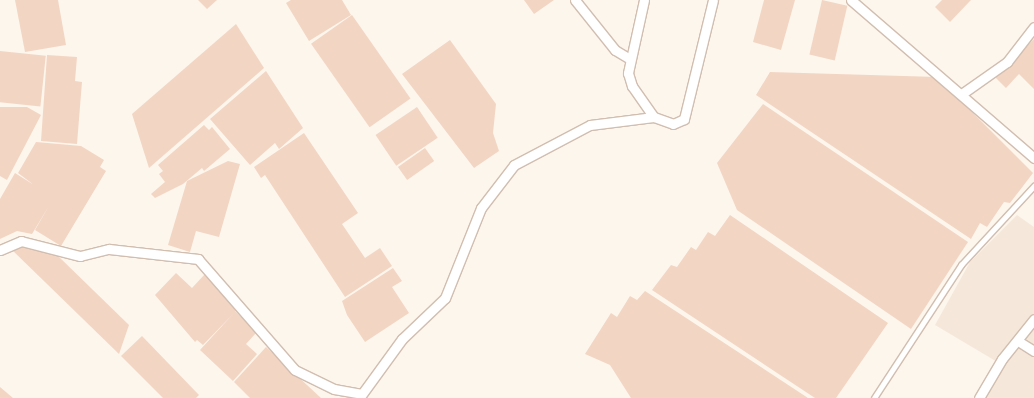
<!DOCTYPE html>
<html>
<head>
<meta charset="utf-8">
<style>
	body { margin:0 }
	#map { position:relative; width:1034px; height:398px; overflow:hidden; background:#fdf6ec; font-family:Roboto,sans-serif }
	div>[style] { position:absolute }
	.residential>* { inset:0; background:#f5e8da }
	.building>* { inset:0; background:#f3d5c3; transform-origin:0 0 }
	.roads { filter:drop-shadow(1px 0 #d1beb0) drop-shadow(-1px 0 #d1beb0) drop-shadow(0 1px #d1beb0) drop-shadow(0 -1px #d1beb0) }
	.service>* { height:4.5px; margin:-2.25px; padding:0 2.25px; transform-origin:2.25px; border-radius:2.25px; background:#fff }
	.minor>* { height:9px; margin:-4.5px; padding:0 4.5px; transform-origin:4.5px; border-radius:4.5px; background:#fff }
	span { translate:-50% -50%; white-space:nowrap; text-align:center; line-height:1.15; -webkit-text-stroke:5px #fffaf3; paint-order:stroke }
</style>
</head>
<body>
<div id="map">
	<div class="residential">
		<div style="clip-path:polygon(1017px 215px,1034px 227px,1034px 398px,979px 398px,1004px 366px,935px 325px,970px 262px)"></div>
	</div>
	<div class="building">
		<div style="clip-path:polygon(15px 0,58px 0,66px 45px,25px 52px)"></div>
		<div style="clip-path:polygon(198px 0,217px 0,207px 9px)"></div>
		<div style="clip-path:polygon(291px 0,342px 0,351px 15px,309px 41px,286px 3px)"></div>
		<div style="clip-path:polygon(524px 0,554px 0,534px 14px)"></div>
		<div style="clip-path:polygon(764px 0,795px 0,781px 50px,753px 42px)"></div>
		<div style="left:822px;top:0;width:26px;height:56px;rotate:13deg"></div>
		<div style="clip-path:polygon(942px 0,971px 0,950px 22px,935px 7px)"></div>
		<div style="left:352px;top:15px;width:102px;height:50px;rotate:55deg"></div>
		<div style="clip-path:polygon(236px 24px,264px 68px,149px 168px,132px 114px)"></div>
		<div style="clip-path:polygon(1034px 39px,1034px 89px,1019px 74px,1006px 88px,995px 77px)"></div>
		<div style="clip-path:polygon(450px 40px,496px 104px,493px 133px,499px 151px,474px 168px,402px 74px)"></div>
		<div style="left:0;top:51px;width:46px;height:51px;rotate:6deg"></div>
		<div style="clip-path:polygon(47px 55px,77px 57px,75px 81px,82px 82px,77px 144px,41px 141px)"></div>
		<div style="clip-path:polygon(266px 71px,303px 128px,279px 149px,275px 143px,250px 165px,210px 119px)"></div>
		<div style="clip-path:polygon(770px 72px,937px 77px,1033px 173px,1010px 203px,1004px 202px,987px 227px,980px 223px,971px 239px,756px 95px)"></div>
		<div style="clip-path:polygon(763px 104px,968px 242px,911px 329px,737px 210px,717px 163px)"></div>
		<div style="clip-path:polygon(0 107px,27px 107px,41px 115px,7px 180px,0 176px)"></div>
		<div style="left:417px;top:107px;width:37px;height:50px;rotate:56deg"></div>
		<div style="clip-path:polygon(204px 125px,209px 130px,212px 127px,230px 149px,204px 171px,202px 168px,183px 184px,155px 198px,151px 194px,165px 182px,159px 174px,163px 171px,158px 165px)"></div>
		<div style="clip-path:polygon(304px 133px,358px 213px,342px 224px,365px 258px,380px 248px,392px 266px,345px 297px,265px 175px,261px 178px,254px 167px)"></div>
		<div style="clip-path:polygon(36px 142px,81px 146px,104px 160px,100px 167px,106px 171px,61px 246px,35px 230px,50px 204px,32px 234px,17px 231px,0 239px,0 199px,15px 173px,34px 185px,18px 173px)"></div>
		<div style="left:425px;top:148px;width:16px;height:33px;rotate:55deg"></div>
		<div style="clip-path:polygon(228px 161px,240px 164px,219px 237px,196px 231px,190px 252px,168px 245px,187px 181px)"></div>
		<div style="clip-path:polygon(730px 215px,888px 323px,836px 398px,815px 398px,652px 290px,671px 265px,677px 267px,691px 247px,696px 250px,708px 232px,715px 236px)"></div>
		<div style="clip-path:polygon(22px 245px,56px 254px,129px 325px,119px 354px,10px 248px)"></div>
		<div style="clip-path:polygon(393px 268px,402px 281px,392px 287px,409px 313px,365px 342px,347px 315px,342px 301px)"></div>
		<div style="clip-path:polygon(176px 273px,192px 288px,205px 274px,237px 309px,235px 311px,257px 332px,246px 344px,257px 354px,233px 381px,200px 350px,233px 314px,203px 345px,197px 340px,195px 342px,155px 295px)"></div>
		<div style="clip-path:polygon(645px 291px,808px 398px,631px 398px,610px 365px,585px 354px,611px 313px,617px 317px,630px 296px,637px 300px)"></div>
		<div style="clip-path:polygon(142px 336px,199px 395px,196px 398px,163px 398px,121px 356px)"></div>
		<div style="clip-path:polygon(266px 347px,321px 398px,250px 398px,234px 382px)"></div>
		<div style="clip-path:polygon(0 387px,13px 398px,0 398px)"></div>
	</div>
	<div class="roads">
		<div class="service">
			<div style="left:874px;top:398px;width:159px;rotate:-56.8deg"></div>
			<div style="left:961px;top:265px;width:108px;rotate:-47.3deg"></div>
		</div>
		<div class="minor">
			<div style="left:575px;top:0;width:64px;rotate:51.3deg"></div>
			<div style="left:615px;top:50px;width:17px;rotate:31deg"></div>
			<div style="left:644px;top:0;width:75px;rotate:102.4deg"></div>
			<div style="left:628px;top:73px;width:14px;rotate:73deg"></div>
			<div style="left:632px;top:86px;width:38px;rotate:55deg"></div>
			<div style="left:851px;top:0;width:242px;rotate:40.8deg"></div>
			<div style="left:963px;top:93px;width:54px;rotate:-35.2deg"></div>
			<div style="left:1007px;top:62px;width:44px;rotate:-52.4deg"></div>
			<div style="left:0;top:250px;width:23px;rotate:-23deg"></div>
			<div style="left:21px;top:241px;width:61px;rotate:14.3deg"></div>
			<div style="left:80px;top:256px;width:30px;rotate:-14deg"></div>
			<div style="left:109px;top:249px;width:90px;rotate:6.4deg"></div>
			<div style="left:198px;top:259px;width:147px;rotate:48.9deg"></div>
			<div style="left:295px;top:370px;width:43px;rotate:26deg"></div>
			<div style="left:334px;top:389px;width:28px;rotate:10deg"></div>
			<div style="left:362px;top:394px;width:68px;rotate:-54deg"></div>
			<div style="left:402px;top:339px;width:59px;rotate:-43.6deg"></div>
			<div style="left:445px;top:298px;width:97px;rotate:-68.2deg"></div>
			<div style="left:481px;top:208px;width:54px;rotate:-52.5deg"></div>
			<div style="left:514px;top:165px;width:86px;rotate:-27.8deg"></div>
			<div style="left:590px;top:125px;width:64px;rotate:-7.1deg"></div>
			<div style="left:654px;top:117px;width:20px;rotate:20deg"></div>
			<div style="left:673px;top:124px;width:12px;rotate:-24deg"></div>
			<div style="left:684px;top:119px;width:122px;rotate:-76.3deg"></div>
			<div style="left:1018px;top:341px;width:19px;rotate:32deg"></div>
			<div style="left:979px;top:398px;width:45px;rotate:-59.5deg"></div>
			<div style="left:1002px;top:359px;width:51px;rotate:-51.3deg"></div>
		</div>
	</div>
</div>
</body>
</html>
